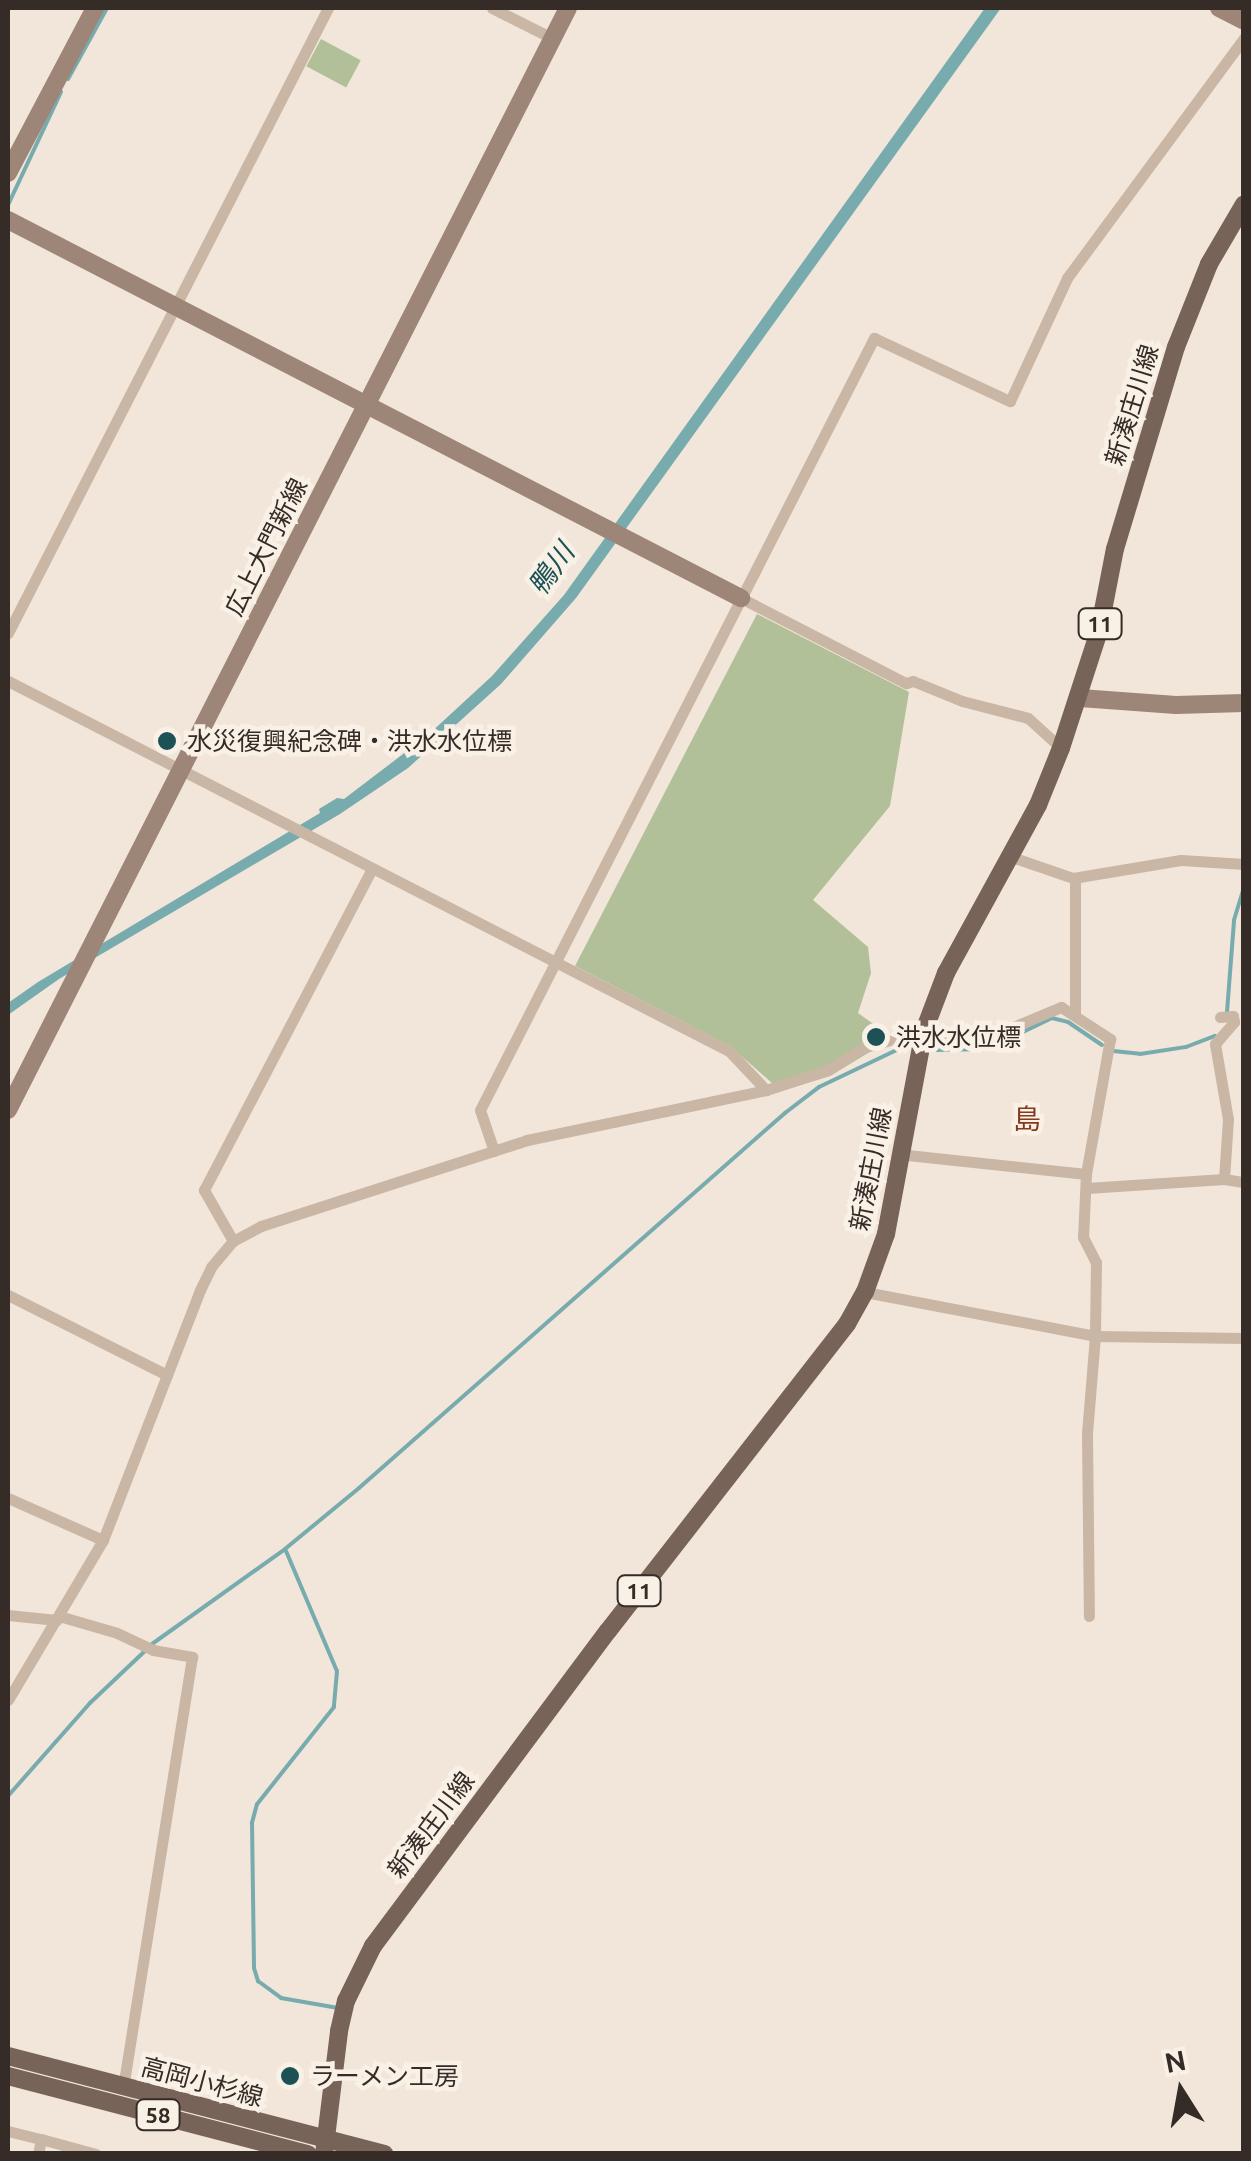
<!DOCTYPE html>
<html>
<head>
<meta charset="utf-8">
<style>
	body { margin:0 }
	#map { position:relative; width:1251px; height:2161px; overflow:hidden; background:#f1e6d9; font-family:Ubuntu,"Noto Sans JP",sans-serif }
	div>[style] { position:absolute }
	.green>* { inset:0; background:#b2c09a; transform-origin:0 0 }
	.water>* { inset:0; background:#78abae }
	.stream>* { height:4px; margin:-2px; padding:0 2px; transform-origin:2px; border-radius:2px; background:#78abae }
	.street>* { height:11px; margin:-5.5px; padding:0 5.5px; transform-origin:5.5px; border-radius:5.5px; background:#c9b6a5 }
	.secondary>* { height:18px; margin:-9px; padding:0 9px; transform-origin:9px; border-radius:9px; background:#9d8577 }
	.primary>* { height:18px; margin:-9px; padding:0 9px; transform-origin:9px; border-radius:9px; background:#776358 }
	.dots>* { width:28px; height:28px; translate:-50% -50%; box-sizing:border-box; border:5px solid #f9f0e6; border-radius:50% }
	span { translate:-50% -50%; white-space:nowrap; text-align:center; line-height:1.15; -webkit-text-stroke:9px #f9f0e6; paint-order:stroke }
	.shield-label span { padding:2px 8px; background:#f9f0e6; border:2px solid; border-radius:8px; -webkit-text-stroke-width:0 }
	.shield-label { font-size:22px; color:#352b27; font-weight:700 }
	.street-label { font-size:25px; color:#352b27 }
	.poi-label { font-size:25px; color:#352b27 }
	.left { translate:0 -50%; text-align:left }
	.water-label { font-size:28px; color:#1c5156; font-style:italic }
	.neighbourhood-label { font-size:28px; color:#843a20 }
	.frame { position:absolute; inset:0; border:10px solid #352b27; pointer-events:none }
	.north { position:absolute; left:1131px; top:2041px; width:100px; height:100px; -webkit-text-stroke:8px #f9f0e6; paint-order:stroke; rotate:349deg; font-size:28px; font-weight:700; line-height:40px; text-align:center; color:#352b27 }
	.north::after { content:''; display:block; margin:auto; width:35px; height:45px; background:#352b27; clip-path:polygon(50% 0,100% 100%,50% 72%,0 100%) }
</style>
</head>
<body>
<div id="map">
	<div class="green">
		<div style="left:321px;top:39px;width:45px;height:31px;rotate:28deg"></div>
		<div style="clip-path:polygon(757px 614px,909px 692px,890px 806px,813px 900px,868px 947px,871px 973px,858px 1013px,893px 1038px,830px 1076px,781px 1091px,730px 1046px,575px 966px)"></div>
	</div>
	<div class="water">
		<div style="clip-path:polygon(985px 8px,1001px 8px,576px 598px,501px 684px,408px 768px,340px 814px,59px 979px,8px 1015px,8px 1003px,38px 982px,320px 813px,319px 809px,337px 798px,344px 799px,428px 735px,492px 676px,564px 595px)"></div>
	</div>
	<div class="stream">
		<div style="left:68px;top:79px;width:81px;rotate:-61.2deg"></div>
		<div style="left:8px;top:205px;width:125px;rotate:-64.9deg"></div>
		<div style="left:1227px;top:1012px;width:92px;rotate:-85.6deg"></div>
		<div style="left:1234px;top:920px;width:34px;rotate:-73deg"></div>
		<div style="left:937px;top:1050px;width:50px;rotate:-1.1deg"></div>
		<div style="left:987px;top:1049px;width:72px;rotate:-25.5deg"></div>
		<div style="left:1052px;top:1018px;width:16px;rotate:14deg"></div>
		<div style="left:1068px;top:1022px;width:41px;rotate:34.1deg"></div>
		<div style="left:1113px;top:1051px;width:27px;rotate:6deg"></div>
		<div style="left:1140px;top:1054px;width:47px;rotate:-8.7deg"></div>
		<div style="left:1186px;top:1047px;width:31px;rotate:-21deg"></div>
		<div style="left:286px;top:1551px;width:130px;rotate:67deg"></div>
		<div style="left:337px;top:1671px;width:36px;rotate:95deg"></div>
		<div style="left:334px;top:1707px;width:124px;rotate:128.4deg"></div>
		<div style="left:257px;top:1804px;width:20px;rotate:105deg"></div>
		<div style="left:252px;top:1823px;width:145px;rotate:89.2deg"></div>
		<div style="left:254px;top:1968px;width:14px;rotate:73deg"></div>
		<div style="left:258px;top:1981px;width:29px;rotate:36deg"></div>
		<div style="left:281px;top:1998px;width:58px;rotate:10deg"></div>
		<div style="left:152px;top:1644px;width:163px;rotate:-35.5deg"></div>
		<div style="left:285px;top:1549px;width:96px;rotate:-39.5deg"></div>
		<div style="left:359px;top:1488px;width:568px;rotate:-41.36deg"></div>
		<div style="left:785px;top:1113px;width:43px;rotate:-37.4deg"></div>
		<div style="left:819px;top:1087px;width:93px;rotate:-25.5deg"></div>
		<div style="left:8px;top:1796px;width:124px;rotate:-48.6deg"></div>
		<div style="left:90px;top:1703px;width:76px;rotate:-43.4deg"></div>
	</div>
	<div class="street">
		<div style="left:492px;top:8px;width:67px;rotate:26.6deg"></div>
		<div style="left:741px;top:598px;width:186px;rotate:27.3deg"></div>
		<div style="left:906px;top:683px;width:7px;rotate:-16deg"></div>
		<div style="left:913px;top:681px;width:53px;rotate:22.2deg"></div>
		<div style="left:962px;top:701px;width:68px;rotate:14.4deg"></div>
		<div style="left:1028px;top:718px;width:45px;rotate:42.3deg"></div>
		<div style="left:8px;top:633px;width:702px;rotate:-62.89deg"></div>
		<div style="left:8px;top:681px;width:810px;rotate:27.17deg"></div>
		<div style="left:729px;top:1051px;width:54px;rotate:46.5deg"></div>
		<div style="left:1009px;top:856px;width:68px;rotate:19deg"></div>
		<div style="left:1073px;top:878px;width:109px;rotate:-9.5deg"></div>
		<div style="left:1181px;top:860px;width:63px;rotate:3.6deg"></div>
		<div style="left:1075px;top:1015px;width:137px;rotate:-90deg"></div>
		<div style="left:1220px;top:1017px;width:13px;rotate:-4deg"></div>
		<div style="left:1233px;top:1016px;width:6px;rotate:81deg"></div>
		<div style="left:1234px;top:1022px;width:29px;rotate:131deg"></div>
		<div style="left:1215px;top:1044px;width:76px;rotate:80.2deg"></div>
		<div style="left:1228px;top:1119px;width:60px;rotate:93.8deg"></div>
		<div style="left:494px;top:1151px;width:43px;rotate:-108.9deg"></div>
		<div style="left:480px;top:1110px;width:867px;rotate:-62.96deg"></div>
		<div style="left:874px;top:338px;width:150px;rotate:24.9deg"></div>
		<div style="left:1010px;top:401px;width:136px;rotate:-65.1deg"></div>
		<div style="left:1067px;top:278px;width:298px;rotate:-53.6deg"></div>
		<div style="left:898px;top:1154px;width:189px;rotate:6.1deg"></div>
		<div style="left:1087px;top:1188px;width:137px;rotate:-3.8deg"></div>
		<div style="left:1224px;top:1179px;width:20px;rotate:9deg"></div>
		<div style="left:233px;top:1241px;width:59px;rotate:-119.6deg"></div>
		<div style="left:204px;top:1190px;width:363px;rotate:-62.4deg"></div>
		<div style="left:865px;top:1292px;width:234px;rotate:10.8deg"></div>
		<div style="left:1095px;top:1336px;width:149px;rotate:0.8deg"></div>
		<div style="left:8px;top:1295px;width:178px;rotate:26.7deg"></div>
		<div style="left:8px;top:1498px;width:104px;rotate:23.9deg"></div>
		<div style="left:8px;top:1615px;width:49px;rotate:5.8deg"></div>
		<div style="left:59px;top:1616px;width:60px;rotate:16.3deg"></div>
		<div style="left:117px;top:1633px;width:40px;rotate:25deg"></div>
		<div style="left:153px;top:1650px;width:40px;rotate:10deg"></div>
		<div style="left:192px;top:1657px;width:436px;rotate:99.1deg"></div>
		<div style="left:8px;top:1700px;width:186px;rotate:-59.3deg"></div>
		<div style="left:103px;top:1540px;width:268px;rotate:-68.8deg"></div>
		<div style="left:200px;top:1290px;width:25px;rotate:-64deg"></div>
		<div style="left:211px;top:1267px;width:34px;rotate:-50deg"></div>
		<div style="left:233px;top:1241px;width:32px;rotate:-28deg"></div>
		<div style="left:261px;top:1226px;width:280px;rotate:-17.9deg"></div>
		<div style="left:527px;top:1140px;width:244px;rotate:-11.8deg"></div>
		<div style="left:766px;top:1090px;width:65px;rotate:-17.9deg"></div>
		<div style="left:828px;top:1070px;width:44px;rotate:-31.9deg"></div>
		<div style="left:865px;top:1047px;width:61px;rotate:-15.2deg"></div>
		<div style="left:924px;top:1031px;width:59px;rotate:8.8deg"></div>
		<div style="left:982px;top:1040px;width:86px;rotate:-22.7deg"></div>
		<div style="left:1061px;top:1007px;width:59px;rotate:33.1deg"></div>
		<div style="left:1110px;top:1039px;width:137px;rotate:100.1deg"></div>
		<div style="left:1086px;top:1174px;width:63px;rotate:92.7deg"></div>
		<div style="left:1083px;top:1237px;width:28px;rotate:63deg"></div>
		<div style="left:1096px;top:1262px;width:74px;rotate:90.8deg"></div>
		<div style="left:1095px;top:1336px;width:97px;rotate:94.7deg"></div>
		<div style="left:1087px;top:1433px;width:183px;rotate:89.4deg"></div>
		<div style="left:8px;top:2131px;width:34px;rotate:14deg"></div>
		<div style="left:41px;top:2139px;width:15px;rotate:101deg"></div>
		<div style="left:41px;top:2139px;width:57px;rotate:15.3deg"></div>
	</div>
	<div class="secondary">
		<div style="left:1219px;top:8px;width:28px;rotate:27deg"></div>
		<div style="left:8px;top:173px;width:187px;rotate:-62.2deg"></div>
		<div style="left:8px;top:220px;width:825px;rotate:27.28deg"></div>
		<div style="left:1080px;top:698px;width:96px;rotate:4.2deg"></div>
		<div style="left:1176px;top:705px;width:68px;rotate:-1.7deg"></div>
		<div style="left:8px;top:1110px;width:1236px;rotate:-63.06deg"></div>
	</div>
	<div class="primary">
		<div style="left:8px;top:2056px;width:389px;rotate:14.6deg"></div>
		<div style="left:8px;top:2076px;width:310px;rotate:14.6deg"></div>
		<div style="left:324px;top:2154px;width:124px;rotate:-83deg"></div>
		<div style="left:339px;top:2031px;width:31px;rotate:-77deg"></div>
		<div style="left:346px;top:2001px;width:61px;rotate:-63.9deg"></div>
		<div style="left:373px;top:1946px;width:393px;rotate:-53.3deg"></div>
		<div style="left:608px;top:1631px;width:389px;rotate:-52.1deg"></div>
		<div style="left:847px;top:1324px;width:37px;rotate:-61deg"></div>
		<div style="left:865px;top:1292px;width:62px;rotate:-70.1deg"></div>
		<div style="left:886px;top:1234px;width:207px;rotate:-79.4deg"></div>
		<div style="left:924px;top:1031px;width:62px;rotate:-69.2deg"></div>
		<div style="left:946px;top:973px;width:192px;rotate:-61.3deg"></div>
		<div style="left:1038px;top:805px;width:61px;rotate:-68deg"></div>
		<div style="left:1061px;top:748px;width:123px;rotate:-72deg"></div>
		<div style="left:1099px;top:631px;width:84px;rotate:-79deg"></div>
		<div style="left:1115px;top:549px;width:211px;rotate:-73.2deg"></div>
		<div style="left:1176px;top:347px;width:89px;rotate:-68.3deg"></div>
		<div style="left:1209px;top:264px;width:69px;rotate:-59.7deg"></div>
	</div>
	<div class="dots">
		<div style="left:167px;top:741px;background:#1c5156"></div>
		<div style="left:876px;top:1037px;background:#1c5156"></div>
		<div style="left:290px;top:2076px;background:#1c5156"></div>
	</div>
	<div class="shield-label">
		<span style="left:1100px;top:624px">11</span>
		<span style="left:639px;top:1591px">11</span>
		<span style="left:158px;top:2115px">58</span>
	</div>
	<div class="street-label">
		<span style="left:1132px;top:405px;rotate:-73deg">新湊庄川線</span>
		<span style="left:266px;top:547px;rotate:-63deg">広上大門新線</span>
		<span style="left:871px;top:1169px;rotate:-79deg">新湊庄川線</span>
		<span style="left:431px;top:1825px;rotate:-53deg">新湊庄川線</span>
		<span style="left:202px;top:2082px;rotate:15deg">高岡小杉線</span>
	</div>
	<div class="poi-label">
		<span class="left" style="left:187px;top:741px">水災復興紀念碑・洪水水位標</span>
		<span class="left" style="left:896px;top:1037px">洪水水位標</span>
		<span class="left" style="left:310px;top:2076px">ラーメン工房</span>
	</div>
	<div class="water-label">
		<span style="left:551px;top:569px;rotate:-54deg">鴨川</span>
	</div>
	<div class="neighbourhood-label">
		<span style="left:1027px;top:1119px">島</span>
	</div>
	<div class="frame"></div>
	<div class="north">N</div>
</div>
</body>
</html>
